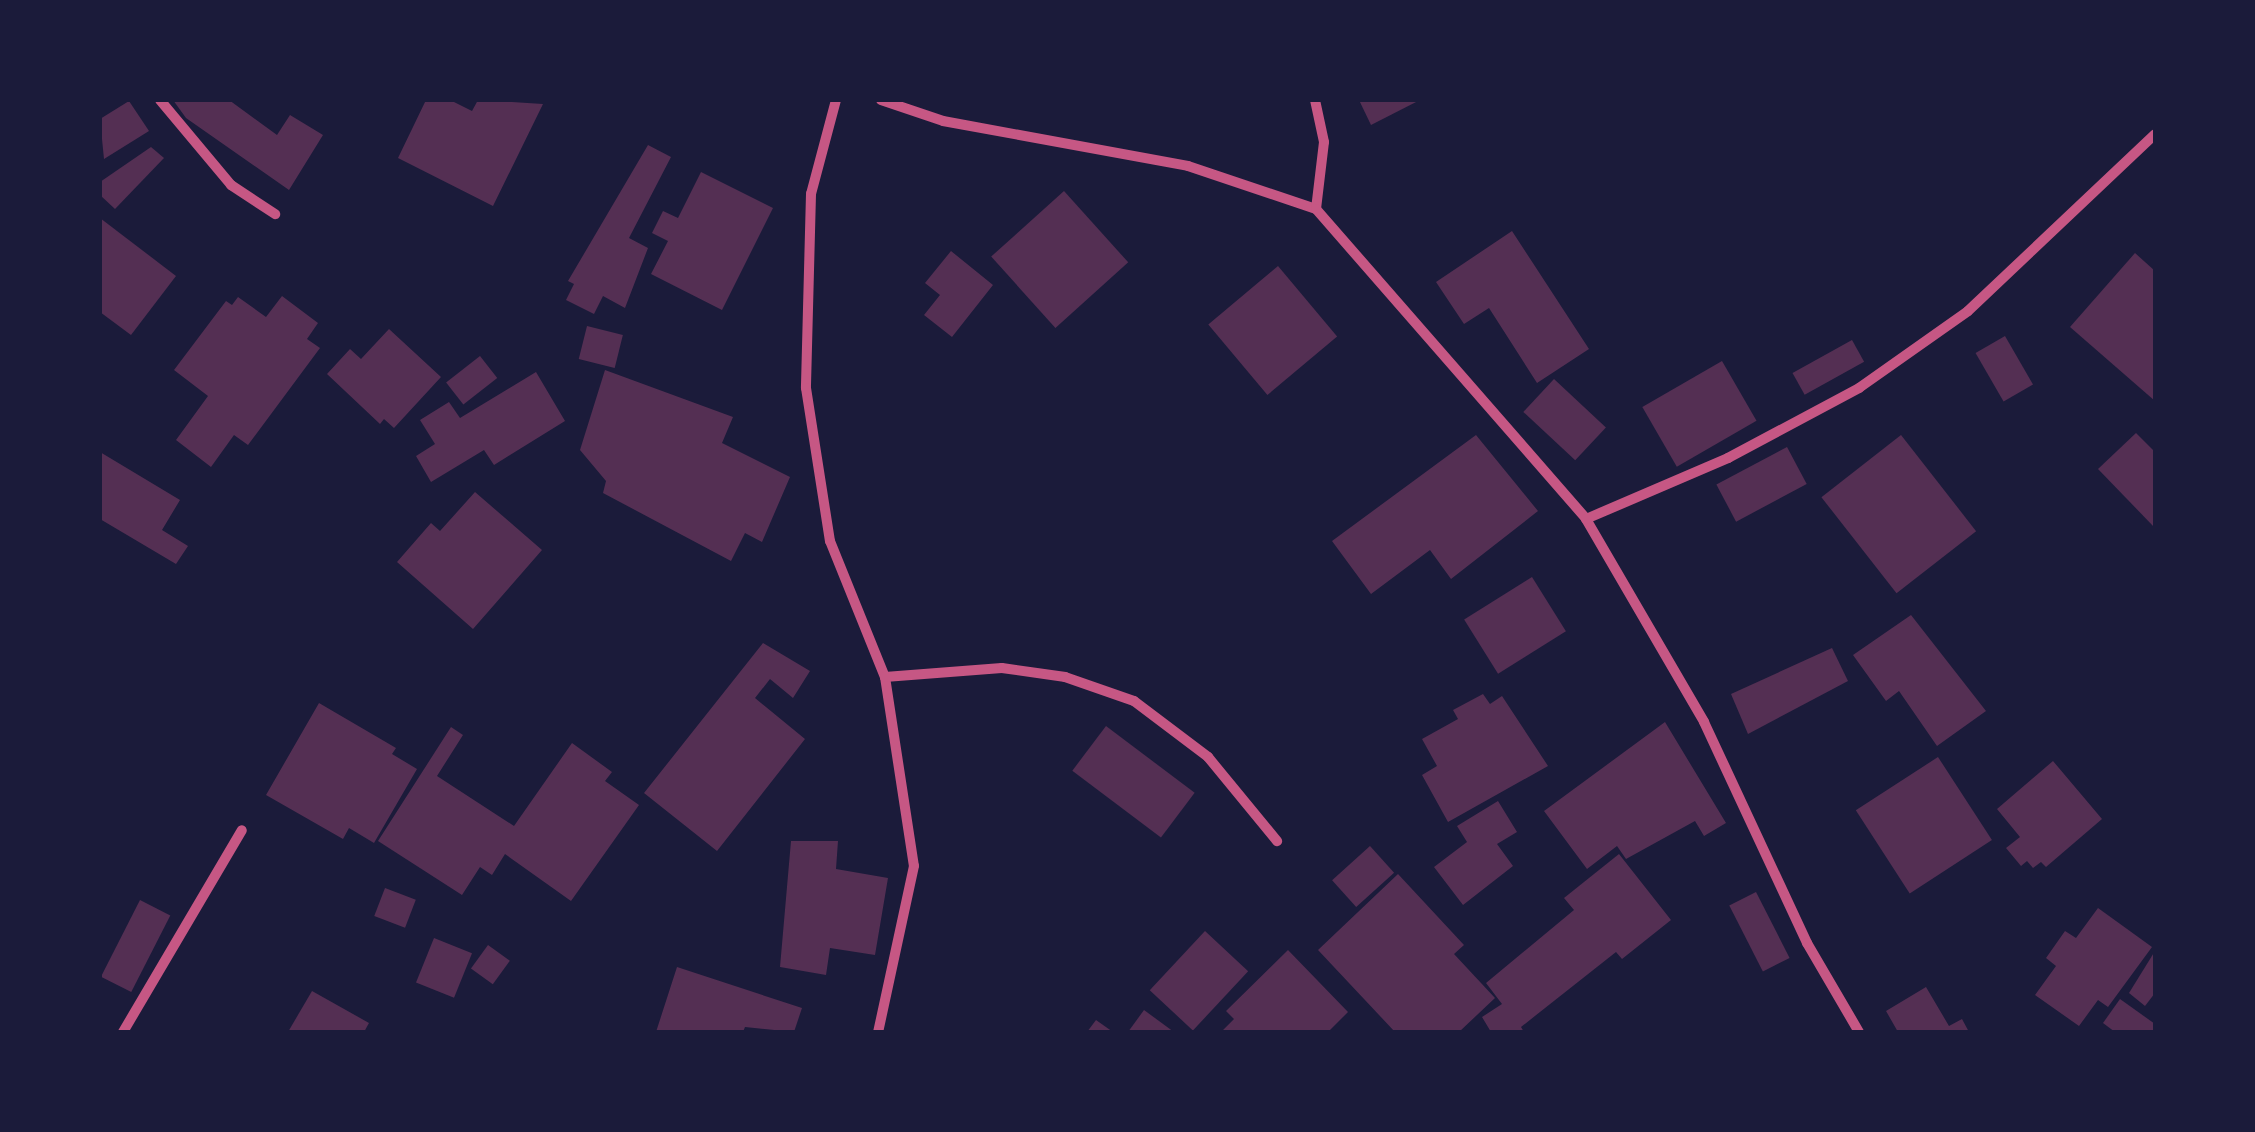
<!DOCTYPE html>
<html>
<head>
<meta charset="utf-8">
<style>
	body { margin:0 }
	#map { position:relative; width:2255px; height:1132px; overflow:hidden; background:#1b1b3a; font-family:"Alegreya Sans",sans-serif }
	div>[style] { position:absolute }
	.building>* { inset:0; background:#542f53; transform-origin:0 0 }
	.minor>* { height:10px; margin:-5px; padding:0 5px; transform-origin:5px; border-radius:5px; background:#c65784 }
	span { translate:-50% -50%; white-space:nowrap; text-align:center; line-height:1.15; -webkit-text-stroke:10px #1b1b3a; paint-order:stroke }
	.frame { position:absolute; inset:0; border:102px solid #1b1b3a; pointer-events:none }
</style>
</head>
<body>
<div id="map">
	<div class="building">
		<div style="clip-path:polygon(173px 100px,229px 100px,277px 135px,290px 115px,323px 135px,289px 190px,186px 118px)"></div>
		<div style="clip-path:polygon(426px 100px,450px 100px,472px 111px,478px 100px,543px 104px,493px 206px,398px 158px)"></div>
		<div style="clip-path:polygon(1359px 100px,1420px 100px,1371px 125px)"></div>
		<div style="clip-path:polygon(129px 101px,149px 131px,104px 159px,100px 119px)"></div>
		<div style="clip-path:polygon(648px 145px,671px 157px,629px 238px,648px 248px,625px 308px,603px 296px,594px 314px,566px 300px,574px 284px,568px 281px)"></div>
		<div style="clip-path:polygon(151px 147px,164px 158px,115px 209px,100px 195px,100px 182px)"></div>
		<div style="clip-path:polygon(701px 172px,773px 208px,722px 310px,651px 274px,668px 241px,652px 233px,663px 211px,678px 218px)"></div>
		<div style="left:1064px;top:191px;width:96px;height:98px;rotate:48deg"></div>
		<div style="clip-path:polygon(100px 218px,176px 276px,131px 335px,100px 312px)"></div>
		<div style="clip-path:polygon(1512px 231px,1589px 349px,1537px 383px,1489px 308px,1464px 324px,1436px 282px)"></div>
		<div style="clip-path:polygon(951px 251px,993px 285px,952px 337px,924px 315px,940px 295px,925px 283px)"></div>
		<div style="clip-path:polygon(2135px 253px,2155px 271px,2155px 401px,2070px 327px)"></div>
		<div style="left:1278px;top:266px;width:92px;height:91px;rotate:50deg"></div>
		<div style="clip-path:polygon(282px 296px,318px 323px,307px 339px,320px 348px,248px 445px,234px 435px,211px 467px,176px 440px,208px 396px,174px 370px,226px 301px,232px 305px,238px 297px,266px 317px)"></div>
		<div style="left:587px;top:326px;width:37px;height:34px;rotate:14deg"></div>
		<div style="clip-path:polygon(389px 329px,441px 377px,394px 428px,384px 419px,380px 424px,327px 374px,350px 349px,361px 359px)"></div>
		<div style="left:2005px;top:336px;width:56px;height:34px;rotate:60deg"></div>
		<div style="left:1852px;top:340px;width:25px;height:68px;rotate:61deg"></div>
		<div style="left:480px;top:356px;width:28px;height:43px;rotate:52deg"></div>
		<div style="left:1722px;top:361px;width:69px;height:92px;rotate:60deg"></div>
		<div style="clip-path:polygon(605px 370px,733px 417px,722px 443px,790px 477px,762px 542px,745px 533px,731px 561px,603px 493px,606px 481px,580px 450px)"></div>
		<div style="clip-path:polygon(536px 372px,565px 421px,494px 465px,484px 450px,431px 482px,416px 456px,435px 444px,420px 420px,449px 402px,460px 418px)"></div>
		<div style="left:1554px;top:379px;width:71px;height:45px;rotate:43deg"></div>
		<div style="clip-path:polygon(2136px 433px,2155px 452px,2155px 528px,2098px 469px)"></div>
		<div style="clip-path:polygon(1476px 435px,1538px 511px,1451px 579px,1430px 550px,1371px 594px,1332px 541px)"></div>
		<div style="left:1901px;top:435px;width:122px;height:101px;rotate:52deg"></div>
		<div style="left:1787px;top:447px;width:42px;height:80px;rotate:62deg"></div>
		<div style="clip-path:polygon(100px 452px,180px 500px,162px 530px,188px 546px,176px 564px,100px 519px)"></div>
		<div style="clip-path:polygon(475px 492px,542px 550px,473px 629px,397px 562px,431px 523px,440px 531px)"></div>
		<div style="left:1532px;top:577px;width:64px;height:80px;rotate:58deg"></div>
		<div style="clip-path:polygon(1911px 615px,1986px 711px,1937px 746px,1899px 691px,1886px 701px,1853px 655px)"></div>
		<div style="clip-path:polygon(763px 643px,810px 671px,793px 698px,770px 679px,755px 698px,805px 739px,717px 851px,644px 793px)"></div>
		<div style="clip-path:polygon(1832px 648px,1848px 681px,1748px 734px,1731px 694px)"></div>
		<div style="clip-path:polygon(1483px 694px,1490px 704px,1502px 696px,1548px 766px,1448px 822px,1422px 775px,1437px 766px,1422px 739px,1458px 719px,1453px 710px)"></div>
		<div style="clip-path:polygon(319px 703px,396px 748px,392px 754px,417px 769px,374px 843px,349px 828px,343px 839px,266px 795px)"></div>
		<div style="clip-path:polygon(1665px 722px,1726px 823px,1704px 836px,1695px 821px,1626px 859px,1617px 846px,1587px 869px,1544px 811px)"></div>
		<div style="left:1106px;top:726px;width:111px;height:56px;rotate:37deg"></div>
		<div style="clip-path:polygon(451px 727px,463px 735px,437px 776px,514px 826px,572px 743px,612px 772px,605px 781px,639px 805px,571px 901px,505px 854px,492px 875px,480px 867px,462px 895px,378px 841px)"></div>
		<div style="left:1938px;top:757px;width:99px;height:98px;rotate:57deg"></div>
		<div style="clip-path:polygon(2053px 761px,2102px 819px,2046px 867px,2041px 862px,2033px 868px,2027px 861px,2021px 866px,2006px 848px,2020px 837px,1997px 809px)"></div>
		<div style="clip-path:polygon(1498px 801px,1517px 832px,1497px 844px,1513px 866px,1463px 905px,1434px 867px,1467px 842px,1457px 826px)"></div>
		<div style="clip-path:polygon(791px 841px,838px 841px,836px 869px,888px 878px,875px 955px,830px 948px,826px 975px,780px 967px)"></div>
		<div style="left:1370px;top:846px;width:36px;height:51px;rotate:48deg"></div>
		<div style="clip-path:polygon(1619px 854px,1671px 920px,1622px 959px,1616px 952px,1521px 1027px,1524px 1032px,1491px 1032px,1482px 1017px,1502px 1004px,1486px 983px,1574px 910px,1564px 898px)"></div>
		<div style="clip-path:polygon(1398px 874px,1464px 945px,1454px 954px,1495px 998px,1459px 1032px,1395px 1032px,1318px 950px)"></div>
		<div style="left:385px;top:888px;width:33px;height:30px;rotate:21deg"></div>
		<div style="left:1756px;top:892px;width:74px;height:30px;rotate:63deg"></div>
		<div style="left:140px;top:900px;width:34px;height:86px;rotate:27deg"></div>
		<div style="clip-path:polygon(2098px 908px,2152px 947px,2108px 1007px,2098px 1000px,2079px 1026px,2035px 995px,2056px 966px,2046px 958px,2065px 931px,2076px 938px)"></div>
		<div style="left:1205px;top:931px;width:59px;height:81px;rotate:43deg"></div>
		<div style="left:434px;top:938px;width:41px;height:48px;rotate:22deg"></div>
		<div style="left:488px;top:945px;width:27px;height:29px;rotate:36deg"></div>
		<div style="clip-path:polygon(1288px 950px,1348px 1012px,1328px 1032px,1221px 1032px,1234px 1019px,1226px 1011px)"></div>
		<div style="clip-path:polygon(2155px 951px,2155px 993px,2145px 1006px,2129px 993px)"></div>
		<div style="clip-path:polygon(677px 967px,802px 1008px,794px 1032px,745px 1027px,743px 1032px,656px 1032px)"></div>
		<div style="clip-path:polygon(1926px 987px,1949px 1026px,1962px 1019px,1969px 1032px,1898px 1032px,1886px 1011px)"></div>
		<div style="clip-path:polygon(312px 991px,369px 1023px,364px 1032px,288px 1032px)"></div>
		<div style="clip-path:polygon(2120px 999px,2155px 1024px,2155px 1032px,2115px 1032px,2103px 1023px)"></div>
		<div style="clip-path:polygon(1144px 1010px,1174px 1032px,1128px 1032px)"></div>
		<div style="clip-path:polygon(1096px 1020px,1113px 1032px,1087px 1032px)"></div>
	</div>
	<div class="minor">
		<div style="left:160px;top:100px;width:111px;rotate:50.1deg"></div>
		<div style="left:231px;top:185px;width:53px;rotate:33.4deg"></div>
		<div style="left:836px;top:100px;width:97px;rotate:104.9deg"></div>
		<div style="left:811px;top:194px;width:194px;rotate:91.5deg"></div>
		<div style="left:806px;top:388px;width:155px;rotate:81.1deg"></div>
		<div style="left:830px;top:541px;width:147px;rotate:68deg"></div>
		<div style="left:885px;top:677px;width:191px;rotate:81.3deg"></div>
		<div style="left:914px;top:866px;width:170px;rotate:102.2deg"></div>
		<div style="left:881px;top:100px;width:65px;rotate:18.7deg"></div>
		<div style="left:943px;top:121px;width:249px;rotate:10.4deg"></div>
		<div style="left:1188px;top:166px;width:135px;rotate:18.6deg"></div>
		<div style="left:1315px;top:100px;width:43px;rotate:77.9deg"></div>
		<div style="left:1324px;top:142px;width:67px;rotate:96.8deg"></div>
		<div style="left:1316px;top:209px;width:411px;rotate:48.9deg"></div>
		<div style="left:1586px;top:519px;width:235px;rotate:59.8deg"></div>
		<div style="left:1704px;top:722px;width:244px;rotate:65deg"></div>
		<div style="left:1807px;top:943px;width:103px;rotate:59.7deg"></div>
		<div style="left:1586px;top:519px;width:155px;rotate:-23.2deg"></div>
		<div style="left:1728px;top:458px;width:149px;rotate:-28.1deg"></div>
		<div style="left:1859px;top:388px;width:133px;rotate:-35.2deg"></div>
		<div style="left:1968px;top:311px;width:257px;rotate:-43.4deg"></div>
		<div style="left:885px;top:677px;width:117px;rotate:-4.4deg"></div>
		<div style="left:1002px;top:668px;width:64px;rotate:8.1deg"></div>
		<div style="left:1065px;top:677px;width:73px;rotate:19.2deg"></div>
		<div style="left:1134px;top:701px;width:93px;rotate:37.1deg"></div>
		<div style="left:1208px;top:757px;width:109px;rotate:50.6deg"></div>
		<div style="left:123px;top:1032px;width:234px;rotate:-59.5deg"></div>
	</div>
	<div class="frame"></div>
</div>
</body>
</html>
